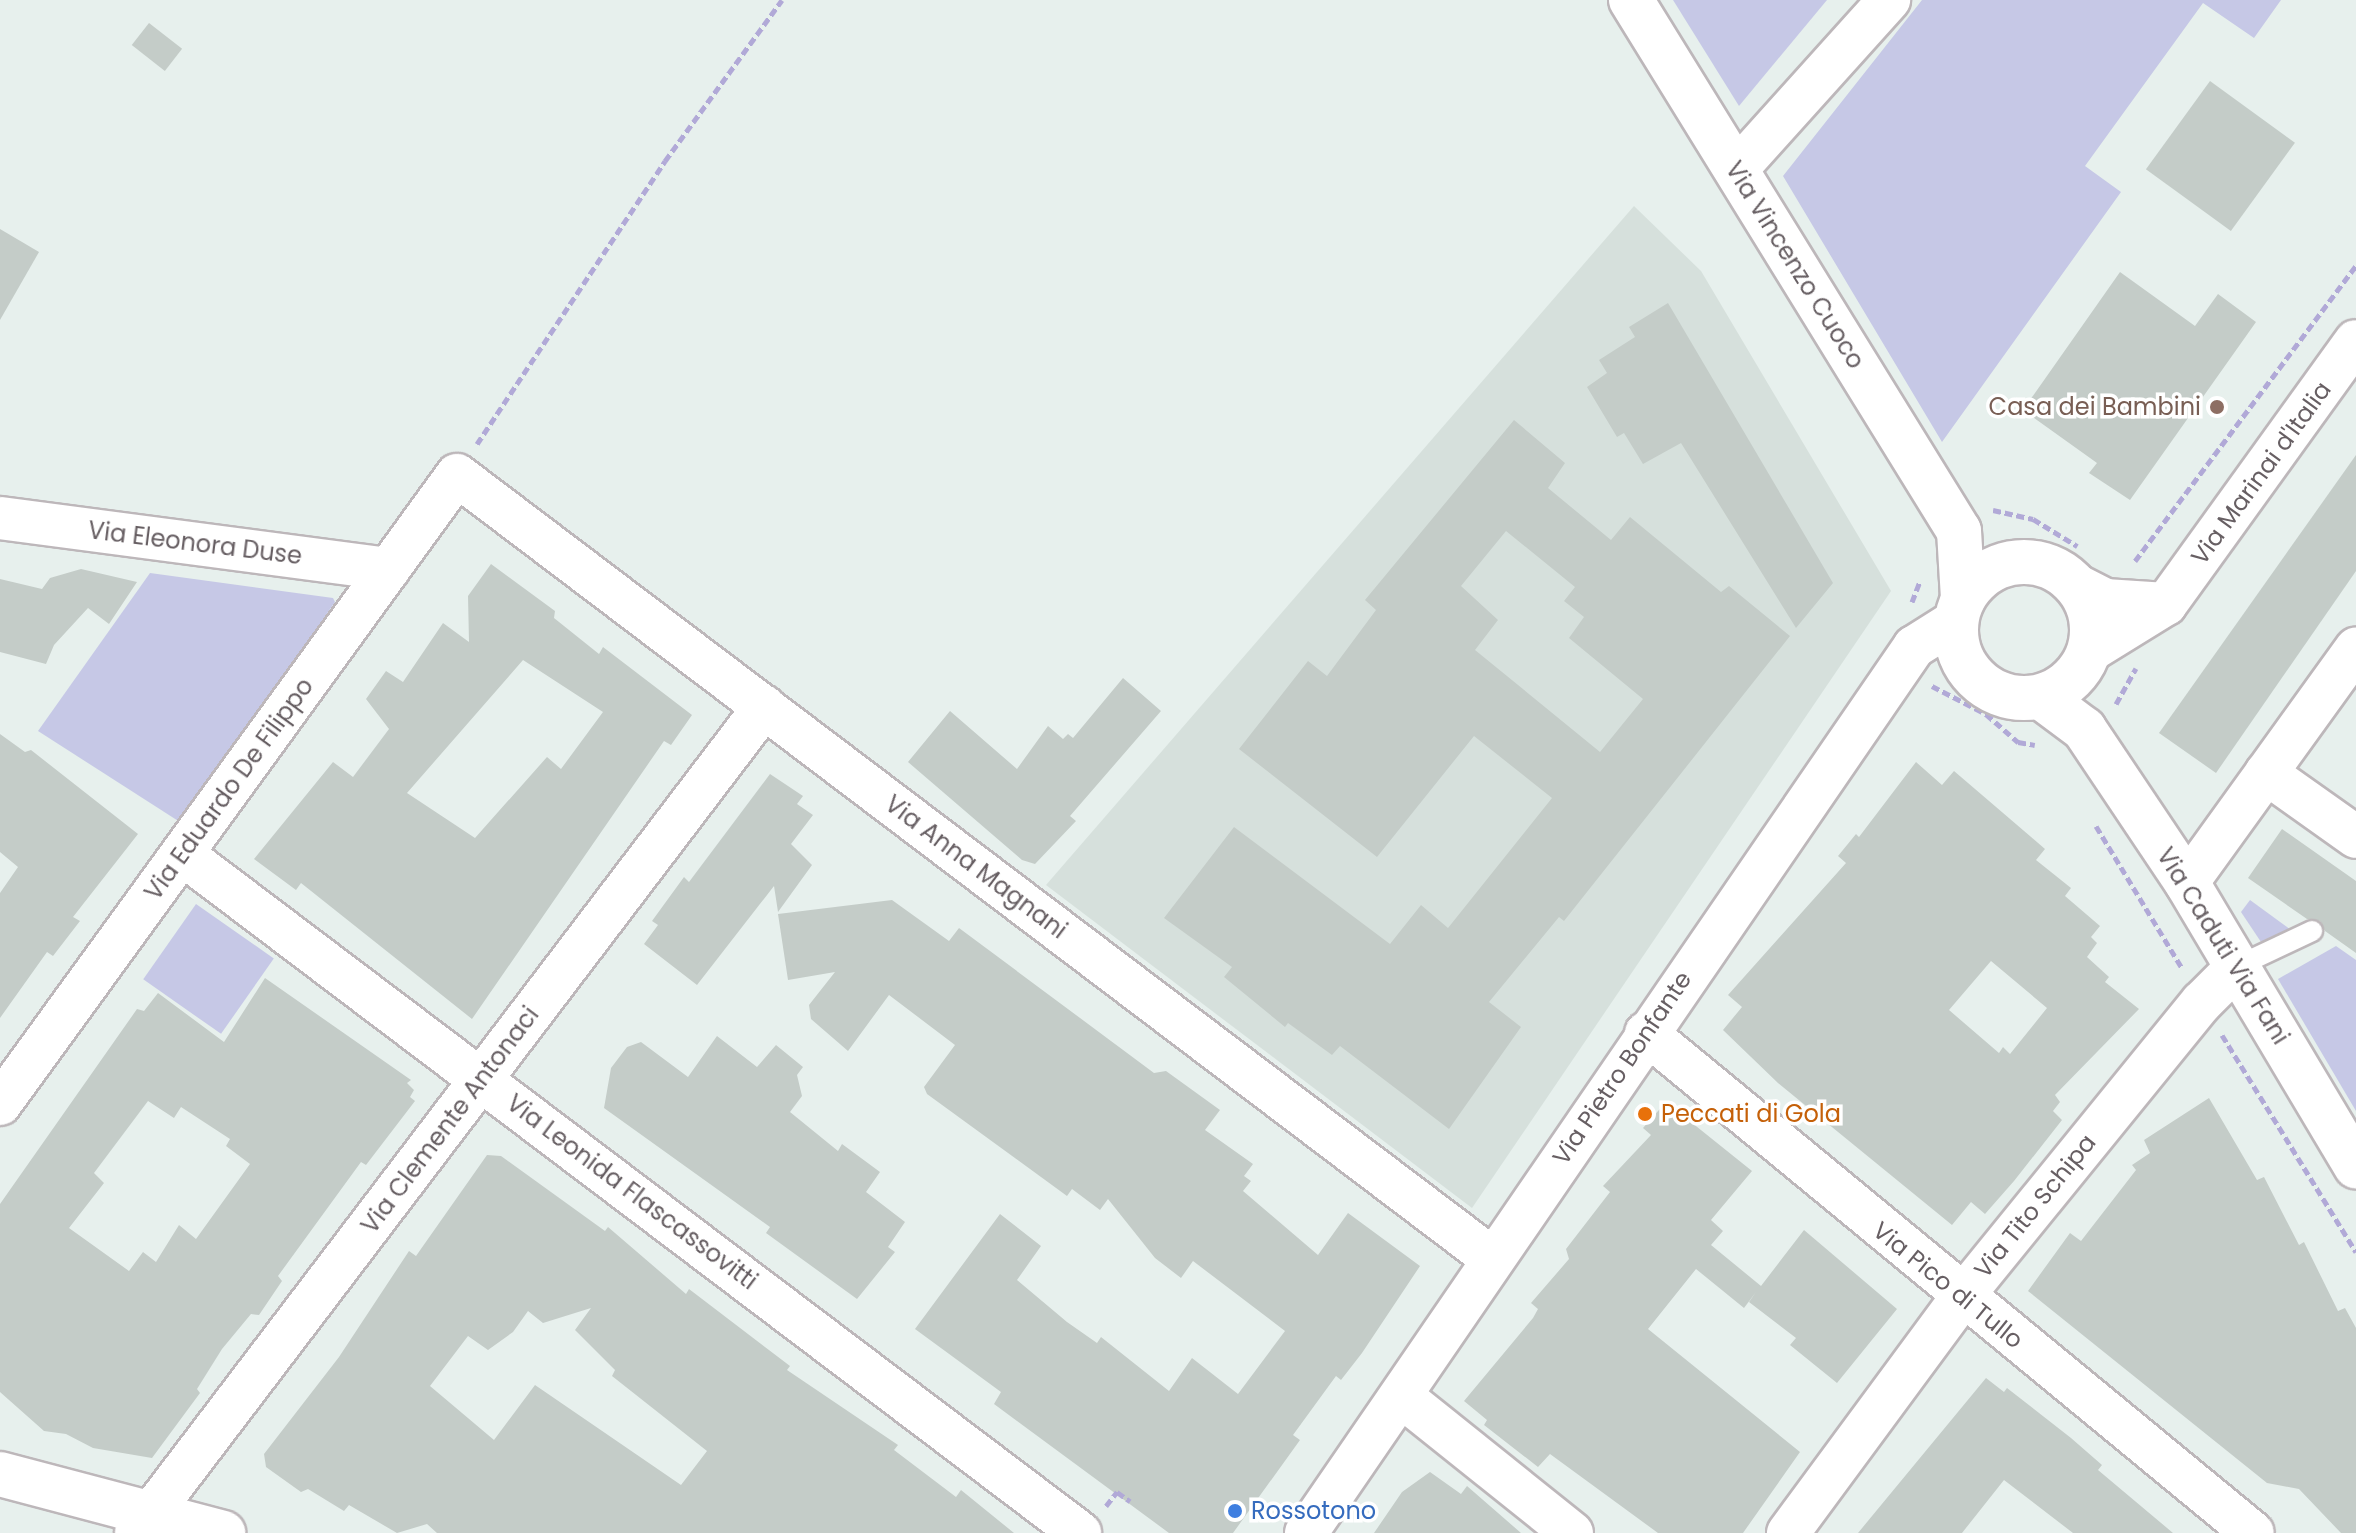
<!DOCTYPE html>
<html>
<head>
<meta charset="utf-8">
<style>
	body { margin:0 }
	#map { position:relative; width:2356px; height:1533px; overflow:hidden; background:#e7f0ed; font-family:Poppins,sans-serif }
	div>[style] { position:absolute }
	.education>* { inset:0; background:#d6e0dc }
	.green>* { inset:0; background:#c6c8e6; transform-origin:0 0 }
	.building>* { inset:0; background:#c4ccc8; transform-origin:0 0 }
	.path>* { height:5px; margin-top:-2.5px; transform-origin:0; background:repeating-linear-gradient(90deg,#b1a9d7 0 8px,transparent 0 12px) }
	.roads { filter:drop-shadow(2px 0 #bdb7ba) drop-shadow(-2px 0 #bdb7ba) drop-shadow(0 2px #bdb7ba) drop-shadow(0 -2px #bdb7ba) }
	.lane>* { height:20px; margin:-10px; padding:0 10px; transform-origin:10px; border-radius:10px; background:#fff }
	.street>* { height:42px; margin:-21px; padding:0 21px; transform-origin:21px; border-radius:21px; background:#fff }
	.secondary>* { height:44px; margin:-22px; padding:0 22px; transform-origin:22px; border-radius:22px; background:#fff }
	.secondary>.ring { margin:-22px; padding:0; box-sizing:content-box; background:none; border:44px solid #fff; border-radius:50% }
	.dots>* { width:22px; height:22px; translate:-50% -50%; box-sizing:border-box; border:4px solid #fff; border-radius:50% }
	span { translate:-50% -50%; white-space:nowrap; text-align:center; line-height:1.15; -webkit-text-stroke:7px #fff; paint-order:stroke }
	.street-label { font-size:24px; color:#675f63 }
	.education-label { font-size:24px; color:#785e54 }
	.right { translate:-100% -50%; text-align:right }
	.food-label { font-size:24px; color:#c56008 }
	.left { translate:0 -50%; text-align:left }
	.shop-label { font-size:24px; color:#366cbe }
</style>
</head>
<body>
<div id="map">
	<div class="education">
		<div style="clip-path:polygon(1634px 206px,1701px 271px,1891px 591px,1472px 1208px,1046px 885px)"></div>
	</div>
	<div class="green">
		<div style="clip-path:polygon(1673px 0,1827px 0,1739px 106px)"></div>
		<div style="clip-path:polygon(1922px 0,2281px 0,2254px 38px,2203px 3px,2085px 166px,2121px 192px,1942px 442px,1783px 176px)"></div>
		<div style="clip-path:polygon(150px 573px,333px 598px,335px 602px,183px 824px,38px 731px)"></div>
		<div style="clip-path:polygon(2250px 900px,2291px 930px,2263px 945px,2241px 912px)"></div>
		<div style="left:196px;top:904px;width:95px;height:92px;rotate:35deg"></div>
		<div style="clip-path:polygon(2336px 946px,2356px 960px,2356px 1111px,2278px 979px)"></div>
	</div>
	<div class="building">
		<div style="left:149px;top:23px;width:42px;height:28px;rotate:38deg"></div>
		<div style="left:2210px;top:81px;width:105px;height:109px;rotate:36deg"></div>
		<div style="clip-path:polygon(0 229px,39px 252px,0 320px)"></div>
		<div style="clip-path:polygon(2120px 272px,2195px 326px,2218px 294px,2256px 322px,2130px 500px,2089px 473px,2097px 463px,2023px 410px)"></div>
		<div style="clip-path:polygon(1668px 303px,1833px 583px,1796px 628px,1681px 443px,1643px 464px,1624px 433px,1617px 437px,1587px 387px,1607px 373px,1599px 360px,1635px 337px,1629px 327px)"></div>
		<div style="clip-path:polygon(evenodd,1514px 420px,1565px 463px,1548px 488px,1611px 540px,1630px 517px,1721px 592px,1729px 586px,1790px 636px,1564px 921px,1559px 917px,1489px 1002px,1521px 1027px,1449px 1129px,1340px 1046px,1332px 1055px,1288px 1023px,1285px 1027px,1224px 977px,1232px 967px,1164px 918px,1234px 827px,1390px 944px,1421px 905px,1448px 928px,1552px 798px,1474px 736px,1377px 857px,1239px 749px,1308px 661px,1327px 676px,1376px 610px,1365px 600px,1514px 420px,1506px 531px,1575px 587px,1564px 601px,1584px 617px,1569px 638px,1643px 699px,1600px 752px,1475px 650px,1498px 620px,1461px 586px,1506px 531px)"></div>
		<div style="clip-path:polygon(2356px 455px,2356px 571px,2216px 773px,2159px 733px)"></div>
		<div style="clip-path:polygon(evenodd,491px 564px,555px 611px,554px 618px,599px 654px,603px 647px,692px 715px,671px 745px,664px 741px,472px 1019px,301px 883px,296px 890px,254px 859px,333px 762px,353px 777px,389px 729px,366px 699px,386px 671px,403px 682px,443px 623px,469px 642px,468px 596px,491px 564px,523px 660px,603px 712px,561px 769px,547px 757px,475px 838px,407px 793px,523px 660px)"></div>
		<div style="clip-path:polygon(81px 569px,137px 582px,109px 624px,88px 608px,54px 645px,46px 664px,0 652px,0 579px,42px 589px,50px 578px)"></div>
		<div style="clip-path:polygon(1123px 678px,1161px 711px,1070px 816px,1076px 821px,1035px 864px,1022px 860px,908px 762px,950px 711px,1017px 769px,1048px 726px,1063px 739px,1068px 734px,1073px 738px)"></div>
		<div style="clip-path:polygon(0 734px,25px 752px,31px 750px,138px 834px,73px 917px,80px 921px,53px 956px,47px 952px,0 1018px,0 893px,18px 867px,0 852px)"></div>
		<div style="clip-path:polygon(evenodd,1916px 762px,1942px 785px,1954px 771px,2045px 849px,2036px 860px,2071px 888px,2065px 896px,2100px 926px,2091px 937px,2097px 943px,2087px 957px,2109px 977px,2105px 982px,2139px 1009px,2055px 1095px,2060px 1102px,2053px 1111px,2062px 1120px,2014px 1181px,1985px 1214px,1971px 1202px,1952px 1225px,1778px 1083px,1723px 1030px,1742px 1007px,1728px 995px,1846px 863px,1838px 856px,1856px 834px,1859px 837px,1916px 762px,1991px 961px,2047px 1008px,2010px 1054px,2003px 1047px,1999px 1053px,1949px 1010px,1991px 961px)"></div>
		<div style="clip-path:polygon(770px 774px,803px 796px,797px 804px,813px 815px,791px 844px,812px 865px,778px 912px,774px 886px,697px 985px,644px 944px,658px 925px,652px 921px,684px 877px,689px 882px)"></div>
		<div style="clip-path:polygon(2282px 829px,2356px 881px,2356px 953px,2325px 931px,2320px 921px,2307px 919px,2248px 878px)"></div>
		<div style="clip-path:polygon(892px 900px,949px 941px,959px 928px,1154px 1073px,1166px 1071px,1220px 1110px,1205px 1130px,1253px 1164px,1244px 1176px,1251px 1181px,1243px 1191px,1318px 1255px,1348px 1213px,1420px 1266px,1362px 1353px,1341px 1380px,1336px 1376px,1293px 1435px,1300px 1440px,1233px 1533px,1169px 1533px,994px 1404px,1001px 1392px,915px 1329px,1000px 1214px,1041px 1246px,1017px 1280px,1067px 1322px,1097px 1343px,1101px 1337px,1169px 1391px,1192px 1358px,1238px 1394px,1285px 1331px,1193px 1261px,1181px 1278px,1155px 1258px,1108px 1199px,1100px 1210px,1072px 1189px,1067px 1196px,927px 1094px,924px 1087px,955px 1045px,889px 995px,848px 1051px,811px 1019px,809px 1005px,835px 972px,788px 980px,778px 914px)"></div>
		<div style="clip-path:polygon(evenodd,265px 978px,411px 1080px,407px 1083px,414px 1090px,410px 1097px,415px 1101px,366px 1165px,361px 1162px,278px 1276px,282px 1281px,259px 1315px,251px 1314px,222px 1349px,197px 1389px,200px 1393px,152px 1458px,93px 1448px,66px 1434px,44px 1431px,0 1392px,0 1204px,137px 1009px,144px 1011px,158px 993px,224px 1042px,265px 978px,148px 1101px,174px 1118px,181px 1107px,230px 1139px,226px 1146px,250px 1164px,196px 1239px,179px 1225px,156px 1262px,143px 1252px,129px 1271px,69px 1228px,104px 1183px,94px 1173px,148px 1101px)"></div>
		<div style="clip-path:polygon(717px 1036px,757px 1067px,776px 1045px,803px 1067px,797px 1075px,802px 1096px,790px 1112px,838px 1151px,842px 1144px,880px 1172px,866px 1192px,905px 1222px,888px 1247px,895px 1252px,857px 1299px,766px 1233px,770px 1227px,604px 1108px,611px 1068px,627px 1047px,641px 1042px,688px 1077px)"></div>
		<div style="clip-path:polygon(2209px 1098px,2257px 1180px,2264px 1177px,2299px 1245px,2304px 1242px,2338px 1311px,2345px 1308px,2356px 1328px,2356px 1533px,2341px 1533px,2299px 1489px,2267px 1483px,2028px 1291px,2070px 1233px,2081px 1241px,2136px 1170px,2132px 1165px,2150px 1153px,2144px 1140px)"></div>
		<div style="clip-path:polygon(1666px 1102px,1752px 1171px,1711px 1220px,1723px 1231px,1711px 1245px,1761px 1286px,1804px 1230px,1897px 1309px,1837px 1383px,1790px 1345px,1796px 1338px,1749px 1302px,1756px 1292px,1744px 1308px,1696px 1269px,1648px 1329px,1800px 1452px,1743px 1533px,1658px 1533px,1550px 1454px,1538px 1467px,1484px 1425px,1487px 1420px,1464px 1401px,1533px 1318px,1538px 1309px,1531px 1303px,1569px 1259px,1566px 1249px,1610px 1192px,1603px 1186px,1651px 1135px,1643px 1128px)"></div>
		<div style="clip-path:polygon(evenodd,487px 1155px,501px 1156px,605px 1231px,608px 1227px,686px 1294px,689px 1289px,790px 1366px,787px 1370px,898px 1445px,894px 1450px,956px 1497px,961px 1490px,1014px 1533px,437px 1533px,427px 1524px,397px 1533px,349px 1505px,344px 1511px,308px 1489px,301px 1492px,266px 1467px,264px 1454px,339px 1357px,409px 1251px,416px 1256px,487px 1155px,591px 1308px,575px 1330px,615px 1370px,612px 1376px,707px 1451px,681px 1485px,535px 1385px,494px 1440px,430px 1386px,468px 1336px,488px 1350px,513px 1332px,528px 1311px,543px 1323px,591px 1308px)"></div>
		<div style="clip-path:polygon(1986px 1378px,2004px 1392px,2007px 1388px,2071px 1438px,2102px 1465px,2098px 1470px,2173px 1533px,2073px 1533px,2004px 1480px,1962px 1533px,1858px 1533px)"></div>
		<div style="clip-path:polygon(1430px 1472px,1461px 1494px,1467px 1486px,1521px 1533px,1374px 1533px,1402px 1492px)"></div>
	</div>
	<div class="path">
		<div style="left:477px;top:444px;width:340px;rotate:-56.4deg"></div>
		<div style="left:665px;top:161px;width:199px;rotate:-54deg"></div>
		<div style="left:1993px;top:510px;width:41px;rotate:12.7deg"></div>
		<div style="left:2033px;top:519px;width:52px;rotate:31.5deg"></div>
		<div style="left:2135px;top:561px;width:369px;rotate:-53.2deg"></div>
		<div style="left:1912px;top:602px;width:22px;rotate:-69deg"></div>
		<div style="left:1932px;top:686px;width:61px;rotate:27.4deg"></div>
		<div style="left:1986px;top:714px;width:43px;rotate:41.2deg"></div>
		<div style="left:2018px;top:742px;width:17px;rotate:10deg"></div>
		<div style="left:2116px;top:704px;width:41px;rotate:-60.9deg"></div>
		<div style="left:2096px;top:826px;width:166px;rotate:58.8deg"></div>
		<div style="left:2222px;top:1035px;width:255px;rotate:58.3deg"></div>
		<div style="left:1106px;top:1506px;width:18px;rotate:-52deg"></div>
		<div style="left:1117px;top:1492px;width:16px;rotate:35deg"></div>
	</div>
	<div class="roads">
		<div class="lane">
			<div style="left:2238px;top:966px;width:82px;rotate:-25.3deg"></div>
		</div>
		<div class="street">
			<div style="left:1736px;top:170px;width:229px;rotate:-48deg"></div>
			<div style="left:0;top:518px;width:392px;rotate:7.5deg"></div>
			<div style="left:2076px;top:585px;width:33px;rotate:27deg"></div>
			<div style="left:2105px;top:600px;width:61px;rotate:3.8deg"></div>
			<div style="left:2090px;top:651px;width:89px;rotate:-31.7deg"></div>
			<div style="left:2166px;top:604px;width:324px;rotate:-54.2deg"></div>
			<div style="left:2266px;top:773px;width:110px;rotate:35.4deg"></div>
			<div style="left:182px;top:854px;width:1126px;rotate:37.09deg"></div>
			<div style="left:2187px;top:883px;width:289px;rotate:-54.2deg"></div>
			<div style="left:1646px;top:1033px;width:786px;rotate:39.48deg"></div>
			<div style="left:0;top:1104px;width:777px;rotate:-54deg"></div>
			<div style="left:457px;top:475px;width:1299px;rotate:37.12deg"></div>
			<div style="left:1401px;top:1396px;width:219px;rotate:38.7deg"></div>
			<div style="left:136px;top:1533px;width:1038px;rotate:-52.75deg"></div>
			<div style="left:1306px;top:1533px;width:1075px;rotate:-55.54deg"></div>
			<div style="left:1914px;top:647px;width:51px;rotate:-32.1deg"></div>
			<div style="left:1788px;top:1533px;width:293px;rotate:-53.6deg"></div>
			<div style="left:1962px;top:1297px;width:380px;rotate:-50.9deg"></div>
			<div style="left:2202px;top:1002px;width:51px;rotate:-45deg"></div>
		</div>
		<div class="secondary">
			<div style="left:1631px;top:0;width:624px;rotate:58.3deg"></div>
			<div style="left:1959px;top:531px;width:68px;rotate:86.6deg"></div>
			<div class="ring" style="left:1956px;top:562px;width:92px;height:92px"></div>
			<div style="left:2041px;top:697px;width:54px;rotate:36.7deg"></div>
			<div style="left:2084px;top:729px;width:185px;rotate:56.2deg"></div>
			<div style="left:2187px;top:883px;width:330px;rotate:59.2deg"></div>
			<div style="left:0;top:1474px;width:231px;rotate:14.8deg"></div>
		</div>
	</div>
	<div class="dots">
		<div style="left:2217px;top:407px;background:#8d6e63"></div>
		<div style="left:1645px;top:1114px;background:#e8710a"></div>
		<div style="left:1235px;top:1511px;background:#3f7fe0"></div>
	</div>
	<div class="street-label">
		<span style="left:1795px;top:265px;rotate:58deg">Via Vincenzo Cuoco</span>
		<span style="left:2261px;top:473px;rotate:-54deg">Via Marinai d'Italia</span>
		<span style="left:195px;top:543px;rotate:7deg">Via Eleonora Duse</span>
		<span style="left:229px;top:789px;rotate:-54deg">Via Eduardo De Filippo</span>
		<span style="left:976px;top:867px;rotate:37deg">Via Anna Magnani</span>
		<span style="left:2223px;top:946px;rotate:58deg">Via Caduti Via Fani</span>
		<span style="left:1622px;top:1068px;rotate:-56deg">Via Pietro Bonfante</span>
		<span style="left:450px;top:1120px;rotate:-53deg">Via Clemente Antonaci</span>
		<span style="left:632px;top:1192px;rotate:37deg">Via Leonida Flascassovitti</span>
		<span style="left:2035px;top:1206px;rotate:-51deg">Via Tito Schipa</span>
		<span style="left:1948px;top:1285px;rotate:39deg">Via Pico di Tullo</span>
	</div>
	<div class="education-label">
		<span class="right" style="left:2201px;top:407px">Casa dei Bambini</span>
	</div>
	<div class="food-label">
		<span class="left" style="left:1661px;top:1114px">Peccati di Gola</span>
	</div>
	<div class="shop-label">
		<span class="left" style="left:1251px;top:1511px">Rossotono</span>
	</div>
</div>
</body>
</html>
